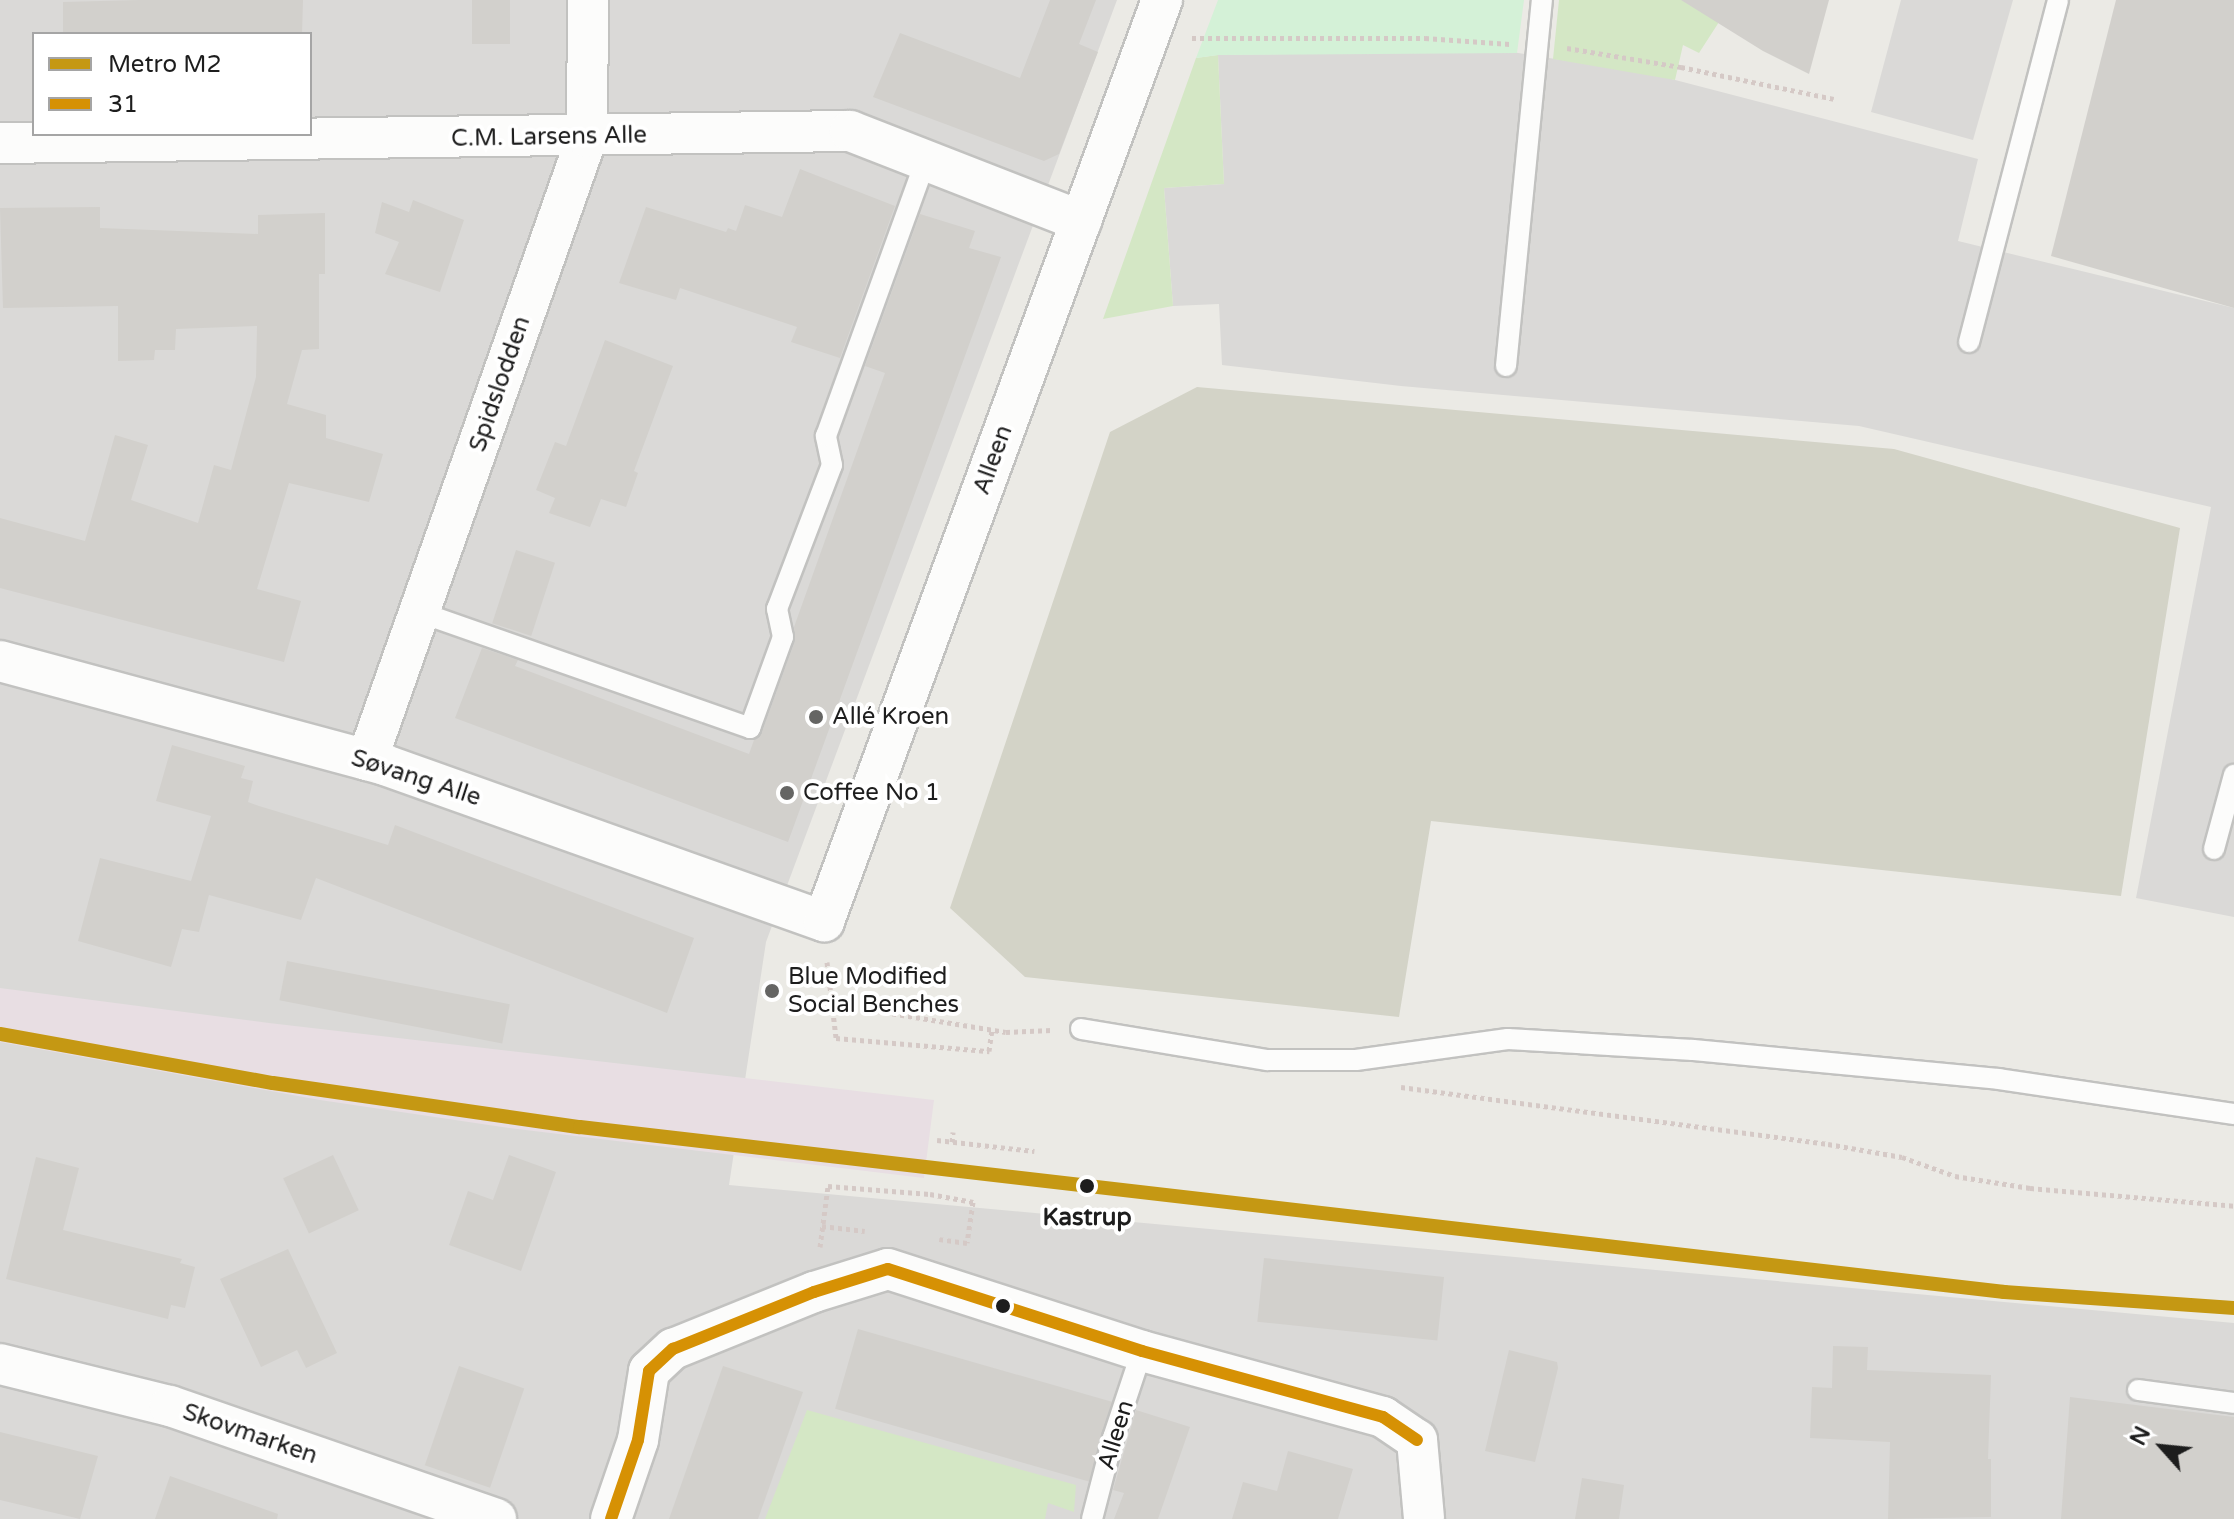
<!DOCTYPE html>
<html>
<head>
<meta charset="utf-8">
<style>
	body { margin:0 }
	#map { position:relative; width:2234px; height:1519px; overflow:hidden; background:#ebeae5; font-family:"Varela Round",sans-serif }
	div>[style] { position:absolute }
	.residential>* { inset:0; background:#dad9d7 }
	.industrial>* { inset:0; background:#e8dee3 }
	.construction>* { inset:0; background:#d3d3c7 }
	.grass>* { inset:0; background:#d4e7c5 }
	.park>* { inset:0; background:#d4f1d7 }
	.building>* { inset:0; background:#d2d0cc; transform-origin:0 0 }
	.path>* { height:5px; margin-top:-2.5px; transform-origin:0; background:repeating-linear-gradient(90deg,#d5c9c6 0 4px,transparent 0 8px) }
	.roads { filter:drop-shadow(2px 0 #c2c2c0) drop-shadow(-2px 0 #c2c2c0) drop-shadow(0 2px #c2c2c0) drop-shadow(0 -2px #c2c2c0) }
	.lane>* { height:20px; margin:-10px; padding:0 10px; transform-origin:10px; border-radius:10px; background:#fcfcfb }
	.street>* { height:40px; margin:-20px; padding:0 20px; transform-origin:20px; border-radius:20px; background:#fcfcfb }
	.bus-1>* { height:12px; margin:-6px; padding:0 6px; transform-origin:6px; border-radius:6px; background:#d69104 }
	.metro-1>* { height:14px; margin:-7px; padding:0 7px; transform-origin:7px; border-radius:7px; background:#c59813 }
	.dots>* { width:22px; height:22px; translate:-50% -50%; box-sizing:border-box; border:4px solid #fff; border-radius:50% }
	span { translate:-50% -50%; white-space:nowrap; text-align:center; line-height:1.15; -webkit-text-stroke:8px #fff; paint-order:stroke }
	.street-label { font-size:24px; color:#1d1d1d }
	.poi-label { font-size:24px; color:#1d1d1d }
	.left { translate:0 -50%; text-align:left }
	.stop-label { font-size:24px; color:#1d1d1d; font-weight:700 }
	.legend { position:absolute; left:32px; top:32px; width:280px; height:104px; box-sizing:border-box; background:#fff; border:2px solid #a5a5a5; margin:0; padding:10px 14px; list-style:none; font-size:24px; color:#1d1d1d }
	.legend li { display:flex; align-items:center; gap:16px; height:40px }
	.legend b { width:40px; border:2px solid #a5a5a5 }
	.north { position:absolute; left:2122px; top:1407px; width:80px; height:80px; -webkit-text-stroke:6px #fff; paint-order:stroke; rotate:297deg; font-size:22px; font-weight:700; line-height:32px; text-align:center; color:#1d1d1d }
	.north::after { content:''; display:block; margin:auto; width:28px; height:36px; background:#1d1d1d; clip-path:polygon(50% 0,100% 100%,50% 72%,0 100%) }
</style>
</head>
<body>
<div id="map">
	<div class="residential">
		<div style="clip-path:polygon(evenodd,0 0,1117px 0,766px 942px,729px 1185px,2234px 1323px,2234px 1519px,0 1519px,0 0,34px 34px,310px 34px,310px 134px,34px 134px,34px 34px)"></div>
		<div style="clip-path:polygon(1901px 0,2013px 0,1973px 140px,1871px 112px)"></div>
		<div style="clip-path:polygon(1506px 51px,1656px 75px,1978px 159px,1958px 241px,2234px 308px,2234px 917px,2136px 898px,2211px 507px,1859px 426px,1401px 386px,1222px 365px,1219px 304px,1173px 306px,1164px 188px,1224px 184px,1218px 55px)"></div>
	</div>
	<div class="industrial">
		<div style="clip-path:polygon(0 988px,269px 1023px,934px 1100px,924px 1178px,509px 1128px,320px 1100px,0 1042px)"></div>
	</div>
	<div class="construction">
		<div style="clip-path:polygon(1197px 387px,1894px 449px,2180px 528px,2121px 896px,1431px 821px,1399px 1017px,1025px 977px,950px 908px,1110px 432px)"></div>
	</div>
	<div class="grass">
		<div style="clip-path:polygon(1559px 0,1691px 0,1719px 22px,1699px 53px,1683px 45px,1675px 80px,1553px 59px)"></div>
		<div style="clip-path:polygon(1218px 55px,1224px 184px,1164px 188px,1173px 306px,1103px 319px,1196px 58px)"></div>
		<div style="clip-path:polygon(807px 1410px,1076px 1485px,1074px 1512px,1048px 1503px,1045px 1519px,765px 1519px)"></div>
	</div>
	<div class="park">
		<div style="clip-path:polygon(1218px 0,1524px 0,1517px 53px,1218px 55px,1196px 58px)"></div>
	</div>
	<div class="building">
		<div style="clip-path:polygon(139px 0,303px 0,302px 34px,63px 34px,63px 2px)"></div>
		<div style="left:472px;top:0;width:38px;height:44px"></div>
		<div style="clip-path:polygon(1050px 0,1096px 0,1079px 44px,1098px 52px,1059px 154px,1044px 161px,873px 97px,900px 33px,1020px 78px)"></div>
		<div style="clip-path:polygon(1681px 0,1829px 0,1809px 74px,1763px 51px)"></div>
		<div style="clip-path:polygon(2116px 0,2234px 0,2234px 308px,2051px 256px)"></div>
		<div style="clip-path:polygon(800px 169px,895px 206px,840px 358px,791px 342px,797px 327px,680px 288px,676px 300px,619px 283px,646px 207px,726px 232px,728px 228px,736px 231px,745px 205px,782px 217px)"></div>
		<div style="clip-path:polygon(413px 200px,464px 220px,440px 292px,385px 274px,399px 242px,375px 233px,382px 202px,409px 212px)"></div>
		<div style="clip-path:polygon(100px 207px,100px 228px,258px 234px,258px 215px,325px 213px,325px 274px,319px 274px,319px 349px,302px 350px,287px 404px,326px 415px,326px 438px,383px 454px,369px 502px,289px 483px,257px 589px,301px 601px,284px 662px,0 588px,0 518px,85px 541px,115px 435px,148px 445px,131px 500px,198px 523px,214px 465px,231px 470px,256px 377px,257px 326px,176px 329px,175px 350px,155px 350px,154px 360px,118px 361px,118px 306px,3px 308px,0 208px)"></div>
		<div style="clip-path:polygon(920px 214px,975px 231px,969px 248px,1001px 257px,788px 842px,455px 718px,482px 648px,518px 660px,515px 666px,749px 754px,754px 740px,762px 732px,795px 641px,794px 627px,885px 373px,865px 366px)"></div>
		<div style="clip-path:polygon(605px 340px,673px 366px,634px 471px,638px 473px,626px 507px,601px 499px,590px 527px,549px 513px,555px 498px,536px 490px,555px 442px,566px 446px)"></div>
		<div style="left:516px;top:550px;width:41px;height:77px;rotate:18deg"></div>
		<div style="clip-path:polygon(172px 745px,245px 766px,241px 778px,253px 781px,248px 802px,259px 806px,388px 845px,395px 825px,694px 938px,667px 1013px,316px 878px,301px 920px,209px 895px,199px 932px,182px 929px,171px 967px,78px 941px,100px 858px,191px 881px,211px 816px,156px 801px)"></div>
		<div style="left:287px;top:961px;width:227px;height:40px;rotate:11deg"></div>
		<div style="left:333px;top:1155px;width:61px;height:55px;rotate:65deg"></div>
		<div style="clip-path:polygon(509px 1155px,556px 1172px,521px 1271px,449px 1245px,468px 1191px,493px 1200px)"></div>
		<div style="clip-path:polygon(36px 1157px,79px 1168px,63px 1230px,182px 1259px,180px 1263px,195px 1267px,185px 1308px,171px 1305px,168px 1319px,6px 1279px)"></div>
		<div style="clip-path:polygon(288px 1249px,337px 1353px,306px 1368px,297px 1350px,261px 1367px,220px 1279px)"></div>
		<div style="left:1264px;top:1258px;width:181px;height:64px;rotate:6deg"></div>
		<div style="left:858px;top:1329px;width:264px;height:83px;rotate:16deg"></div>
		<div style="clip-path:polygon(1833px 1346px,1868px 1347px,1867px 1370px,1991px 1375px,1988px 1459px,1991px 1459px,1991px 1517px,1888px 1519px,1890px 1442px,1810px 1438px,1812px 1387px,1832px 1388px)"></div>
		<div style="clip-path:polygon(1509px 1350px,1557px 1362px,1558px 1368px,1535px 1462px,1485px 1451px)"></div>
		<div style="left:459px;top:1366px;width:69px;height:105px;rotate:19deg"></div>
		<div style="clip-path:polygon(723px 1366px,803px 1392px,758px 1519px,669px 1519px)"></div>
		<div style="clip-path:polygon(2070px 1397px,2234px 1417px,2234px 1519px,2061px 1519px)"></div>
		<div style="clip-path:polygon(1136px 1410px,1190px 1427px,1158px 1519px,1114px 1519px,1124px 1493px,1113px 1490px)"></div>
		<div style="clip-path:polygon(0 1432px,98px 1456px,80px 1519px,0 1500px)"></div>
		<div style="clip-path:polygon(1288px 1451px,1353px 1469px,1338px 1519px,1232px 1519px,1243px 1482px,1277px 1491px)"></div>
		<div style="clip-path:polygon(170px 1476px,278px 1514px,277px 1519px,155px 1519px)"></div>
		<div style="clip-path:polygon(1582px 1478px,1624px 1485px,1619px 1519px,1575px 1519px)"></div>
	</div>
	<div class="path">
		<div style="left:1192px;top:38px;width:233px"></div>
		<div style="left:1425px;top:38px;width:85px;rotate:4deg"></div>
		<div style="left:1567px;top:48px;width:116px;rotate:9.5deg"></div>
		<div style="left:1681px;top:67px;width:156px;rotate:11.8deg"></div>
		<div style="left:827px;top:962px;width:77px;rotate:83.2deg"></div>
		<div style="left:836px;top:1038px;width:154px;rotate:4.9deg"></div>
		<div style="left:989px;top:1051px;width:21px;rotate:-82deg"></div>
		<div style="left:829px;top:1003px;width:179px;rotate:9.3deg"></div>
		<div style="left:1006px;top:1032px;width:46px;rotate:-2.5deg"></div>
		<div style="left:1401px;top:1087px;width:431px;rotate:7.6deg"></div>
		<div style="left:1828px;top:1144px;width:75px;rotate:10deg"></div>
		<div style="left:1902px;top:1157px;width:56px;rotate:19.7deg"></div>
		<div style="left:1955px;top:1176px;width:76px;rotate:9.1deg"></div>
		<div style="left:2030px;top:1188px;width:205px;rotate:5deg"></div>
		<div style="left:937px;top:1140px;width:98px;rotate:6.5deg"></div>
		<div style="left:952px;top:1142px;width:10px;rotate:-84deg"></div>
		<div style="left:822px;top:1226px;width:43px;rotate:6.6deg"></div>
		<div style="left:820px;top:1247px;width:62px;rotate:-82.5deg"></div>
		<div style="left:828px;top:1186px;width:102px;rotate:4.5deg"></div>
		<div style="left:930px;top:1194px;width:44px;rotate:10.5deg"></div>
		<div style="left:973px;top:1202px;width:41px;rotate:98.3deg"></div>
		<div style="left:967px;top:1243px;width:28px;rotate:-172deg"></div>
	</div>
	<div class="roads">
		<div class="lane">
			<div style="left:1969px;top:342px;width:353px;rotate:-75.4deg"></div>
			<div style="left:1506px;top:366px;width:368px;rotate:-84.4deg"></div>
			<div style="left:419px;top:612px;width:351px;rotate:19.3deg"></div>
			<div style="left:750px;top:728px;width:97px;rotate:-70.1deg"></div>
			<div style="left:783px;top:637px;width:29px;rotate:-102deg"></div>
			<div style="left:777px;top:609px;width:154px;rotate:-69.1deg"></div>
			<div style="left:832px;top:465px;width:30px;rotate:-102deg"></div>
			<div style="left:826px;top:436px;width:294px;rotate:-70.1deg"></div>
			<div style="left:2214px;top:849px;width:77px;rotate:-74.9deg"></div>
			<div style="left:1081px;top:1029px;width:189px;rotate:9.5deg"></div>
			<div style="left:1267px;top:1060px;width:89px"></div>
			<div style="left:1356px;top:1060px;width:153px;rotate:-7.9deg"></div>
			<div style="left:1508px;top:1039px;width:185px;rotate:3.4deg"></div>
			<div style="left:1693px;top:1050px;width:307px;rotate:5.4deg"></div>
			<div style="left:1999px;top:1079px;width:238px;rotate:8.5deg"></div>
			<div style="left:2138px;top:1390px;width:97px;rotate:7.7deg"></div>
			<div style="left:1092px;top:1519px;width:84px;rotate:-75.5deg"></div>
			<div style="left:1113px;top:1438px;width:92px;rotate:-71.6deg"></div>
		</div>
		<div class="street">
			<div style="left:0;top:143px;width:850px;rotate:-0.81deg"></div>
			<div style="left:850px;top:131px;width:248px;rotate:21.3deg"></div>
			<div style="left:0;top:661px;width:399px;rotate:15.1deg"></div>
			<div style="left:385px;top:765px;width:466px;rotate:19.6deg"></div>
			<div style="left:824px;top:921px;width:981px;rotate:-69.85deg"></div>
			<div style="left:367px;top:760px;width:661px;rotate:-70.55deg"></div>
			<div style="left:587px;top:137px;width:137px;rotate:-89.6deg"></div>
			<div style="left:0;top:1364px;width:175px;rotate:13.9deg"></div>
			<div style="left:170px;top:1406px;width:345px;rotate:19.1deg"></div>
			<div style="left:611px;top:1519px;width:83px;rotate:-71.1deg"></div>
			<div style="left:638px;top:1440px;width:70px;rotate:-80.9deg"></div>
			<div style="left:649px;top:1371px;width:33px;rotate:-43deg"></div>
			<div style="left:673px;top:1349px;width:152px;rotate:-22deg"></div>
			<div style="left:814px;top:1292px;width:77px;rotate:-17.3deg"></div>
			<div style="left:888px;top:1269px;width:267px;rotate:17.9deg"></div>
			<div style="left:1142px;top:1351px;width:250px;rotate:15.3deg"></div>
			<div style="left:1383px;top:1417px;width:41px;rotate:34.1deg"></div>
			<div style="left:1417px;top:1440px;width:79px;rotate:84.9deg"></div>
		</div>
	</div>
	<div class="bus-1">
		<div style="left:611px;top:1519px;width:83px;rotate:-71.1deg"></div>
		<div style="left:638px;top:1440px;width:70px;rotate:-80.9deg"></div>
		<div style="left:649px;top:1371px;width:33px;rotate:-43deg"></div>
		<div style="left:673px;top:1349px;width:152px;rotate:-22deg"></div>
		<div style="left:814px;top:1292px;width:77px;rotate:-17.3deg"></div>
		<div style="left:888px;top:1269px;width:267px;rotate:17.9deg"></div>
		<div style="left:1142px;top:1351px;width:250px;rotate:15.3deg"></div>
		<div style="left:1383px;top:1417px;width:41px;rotate:34.1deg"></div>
	</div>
	<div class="metro-1">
		<div style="left:0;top:1034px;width:277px;rotate:10.2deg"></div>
		<div style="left:273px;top:1083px;width:310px;rotate:8.2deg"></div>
		<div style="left:580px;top:1127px;width:1434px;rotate:6.61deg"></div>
		<div style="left:2004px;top:1292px;width:231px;rotate:4deg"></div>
	</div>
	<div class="dots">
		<div style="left:816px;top:717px;background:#656563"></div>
		<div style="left:787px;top:793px;background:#656563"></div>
		<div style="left:772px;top:991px;background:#656563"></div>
		<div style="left:1087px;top:1186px;background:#1d1d1d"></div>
		<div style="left:1003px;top:1306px;background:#1d1d1d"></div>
	</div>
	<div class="street-label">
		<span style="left:549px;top:137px;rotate:-1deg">C.M. Larsens Alle</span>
		<span style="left:500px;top:384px;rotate:-71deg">Spidslodden</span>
		<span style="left:993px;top:460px;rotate:-70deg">Alleen</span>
		<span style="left:416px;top:778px;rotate:18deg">Søvang Alle</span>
		<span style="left:250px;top:1434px;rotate:19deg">Skovmarken</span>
		<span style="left:1116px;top:1435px;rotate:-73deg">Alleen</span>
	</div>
	<div class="poi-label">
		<span class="left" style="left:832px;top:717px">Allé Kroen</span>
		<span class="left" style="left:803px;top:793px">Coffee No 1</span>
		<span class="left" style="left:788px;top:991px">Blue Modified<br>Social Benches</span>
	</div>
	<div class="stop-label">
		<span style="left:1087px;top:1218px">Kastrup</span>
	</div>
	<ul class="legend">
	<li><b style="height:10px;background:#c59813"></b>Metro M2</li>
	<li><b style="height:10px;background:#d69104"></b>31</li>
	</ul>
	<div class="north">N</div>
</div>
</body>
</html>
